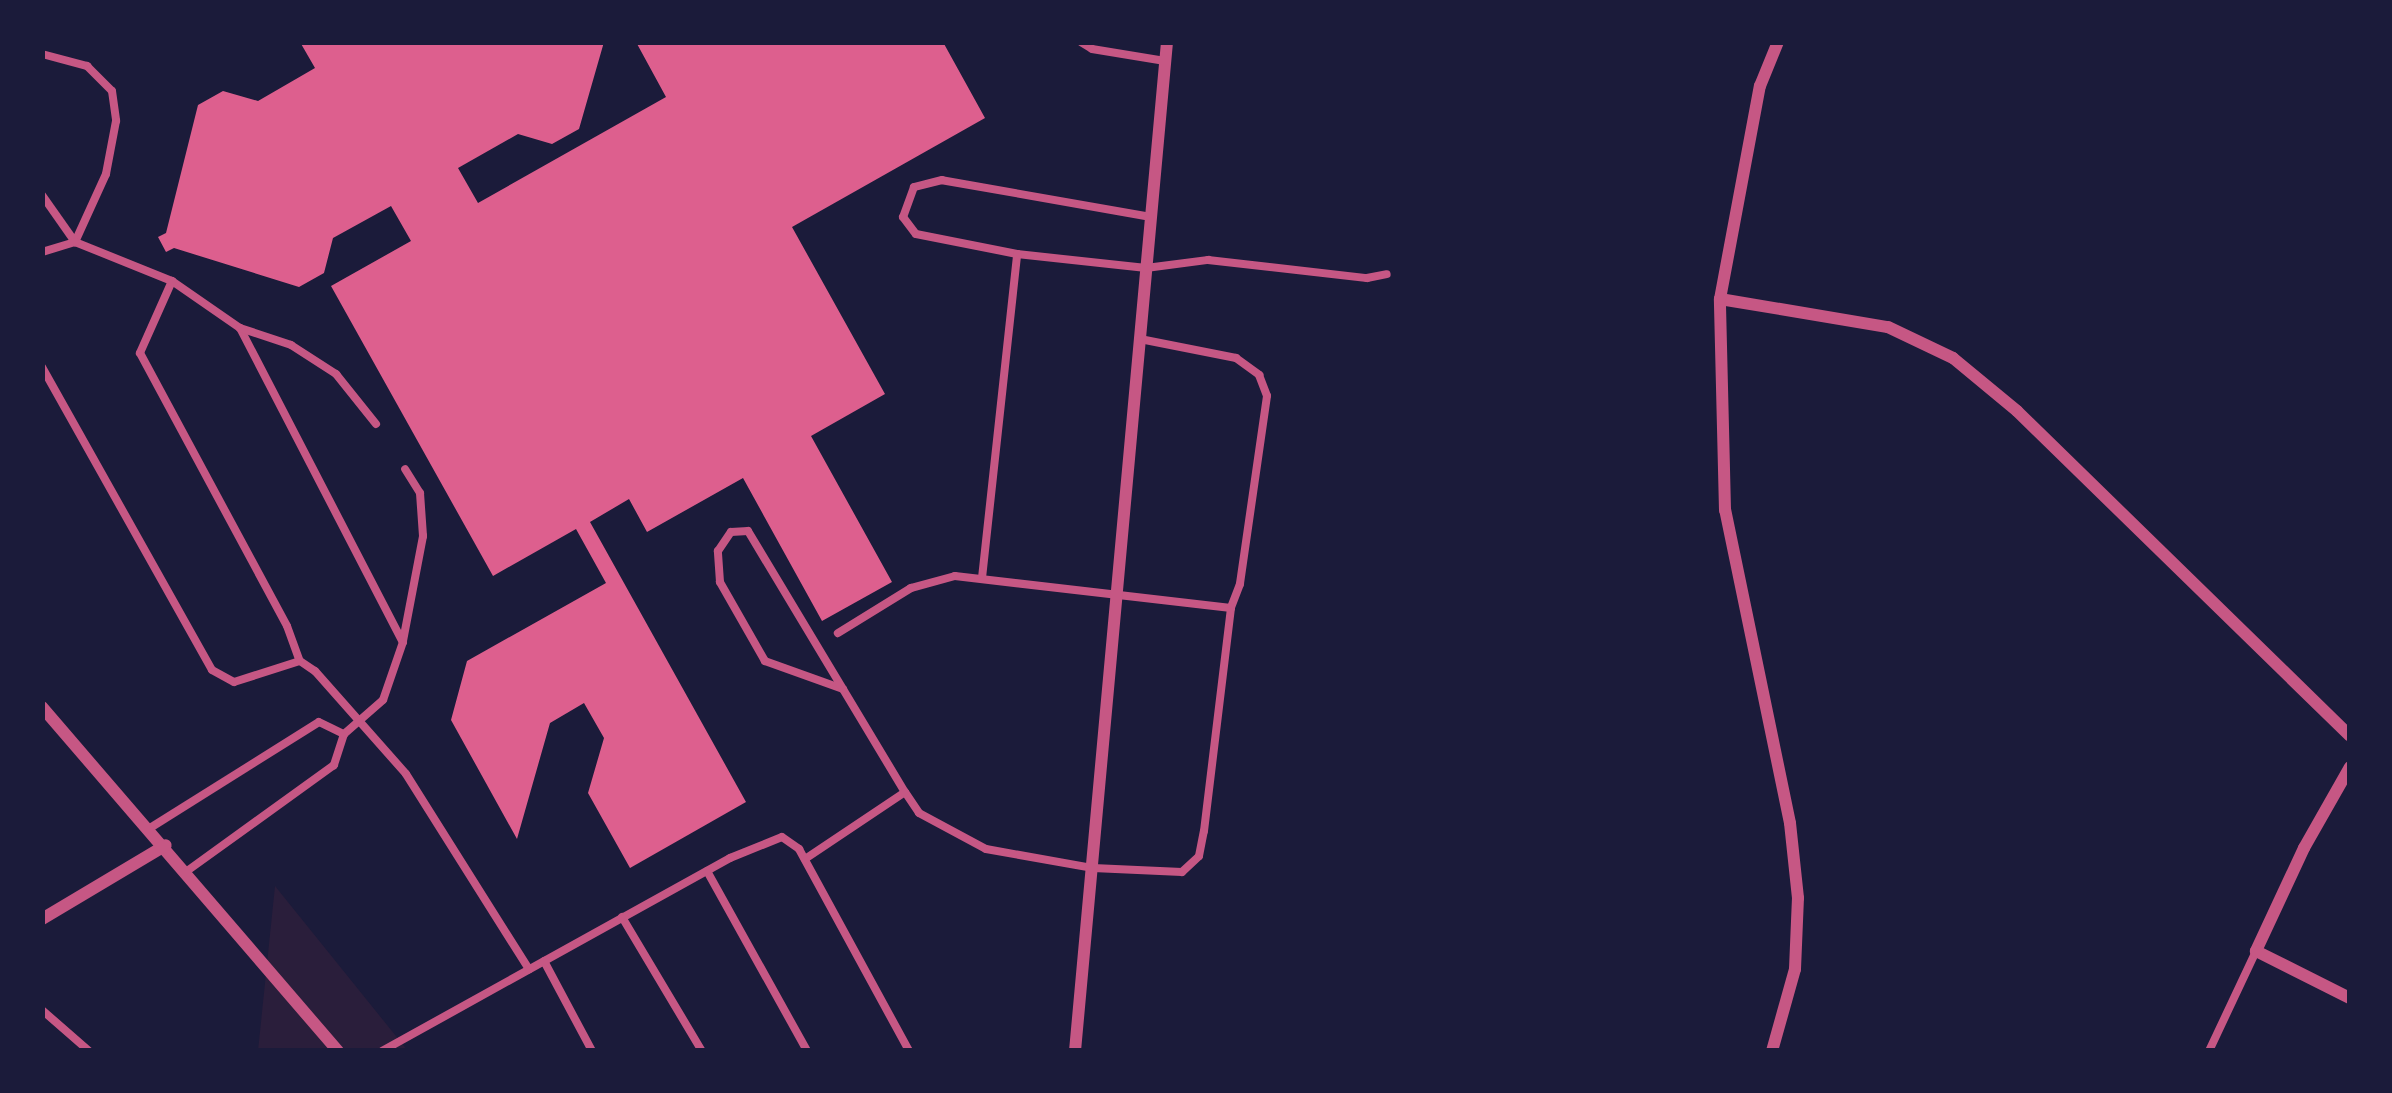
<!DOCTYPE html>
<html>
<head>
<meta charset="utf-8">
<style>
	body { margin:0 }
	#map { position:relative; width:2392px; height:1093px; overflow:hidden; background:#1b1b3a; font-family:"Libre Baskerville",serif }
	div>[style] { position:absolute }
	.green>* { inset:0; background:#2a1e3b }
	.building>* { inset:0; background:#dd5f8e }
	.service>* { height:8px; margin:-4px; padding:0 4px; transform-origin:4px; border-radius:4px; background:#c65784 }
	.minor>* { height:12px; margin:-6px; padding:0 6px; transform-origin:6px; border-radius:6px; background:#c65784 }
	span { translate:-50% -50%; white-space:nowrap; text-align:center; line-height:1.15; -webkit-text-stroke:12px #1b1b3a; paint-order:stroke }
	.frame { position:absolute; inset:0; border:45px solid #1b1b3a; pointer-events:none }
</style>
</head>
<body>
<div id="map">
	<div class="green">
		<div style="clip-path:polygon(275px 886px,408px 1051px,258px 1051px)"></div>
	</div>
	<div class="building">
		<div style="clip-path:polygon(300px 42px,604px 42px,579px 129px,552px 144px,518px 134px,458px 168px,478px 203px,666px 97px,636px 42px,943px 42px,985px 118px,792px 227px,885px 394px,811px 436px,892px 582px,822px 621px,743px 478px,647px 532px,629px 499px,590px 522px,746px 802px,630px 868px,588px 793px,604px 738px,584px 703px,550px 723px,517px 839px,451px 720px,467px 661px,606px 583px,576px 529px,493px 576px,331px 286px,411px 241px,391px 206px,333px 238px,324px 273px,299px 287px,174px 248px,166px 252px,158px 237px,166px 233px,198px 105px,223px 91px,258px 101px,315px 68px)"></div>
	</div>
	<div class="service">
		<div style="left:1081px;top:42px;width:13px;rotate:32deg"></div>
		<div style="left:1092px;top:49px;width:74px;rotate:9.3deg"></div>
		<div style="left:42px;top:54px;width:47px;rotate:14.9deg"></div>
		<div style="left:87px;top:66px;width:35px;rotate:45deg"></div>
		<div style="left:112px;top:91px;width:30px;rotate:82deg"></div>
		<div style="left:116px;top:121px;width:54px;rotate:100.7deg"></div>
		<div style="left:106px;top:174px;width:75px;rotate:114.5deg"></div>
		<div style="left:75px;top:242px;width:105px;rotate:21.9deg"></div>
		<div style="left:172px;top:281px;width:83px;rotate:34.7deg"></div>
		<div style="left:240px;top:328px;width:354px;rotate:62.6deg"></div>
		<div style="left:403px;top:642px;width:61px;rotate:109deg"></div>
		<div style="left:383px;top:700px;width:52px;rotate:138.9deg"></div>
		<div style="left:344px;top:734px;width:33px;rotate:108deg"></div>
		<div style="left:334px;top:765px;width:181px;rotate:144.2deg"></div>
		<div style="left:42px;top:195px;width:57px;rotate:54.9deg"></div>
		<div style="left:75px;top:242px;width:34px;rotate:163deg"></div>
		<div style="left:1151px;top:217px;width:212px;rotate:-170deg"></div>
		<div style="left:942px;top:180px;width:29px;rotate:166deg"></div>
		<div style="left:914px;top:187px;width:32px;rotate:110deg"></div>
		<div style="left:903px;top:217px;width:21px;rotate:53deg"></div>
		<div style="left:916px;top:234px;width:103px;rotate:11.2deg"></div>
		<div style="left:1017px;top:254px;width:130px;rotate:6.2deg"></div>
		<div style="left:1146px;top:268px;width:63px;rotate:-7.4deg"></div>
		<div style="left:1208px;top:260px;width:160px;rotate:6.5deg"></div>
		<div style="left:1367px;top:278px;width:20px;rotate:-11deg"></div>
		<div style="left:172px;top:281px;width:79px;rotate:114deg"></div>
		<div style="left:140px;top:353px;width:310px;rotate:61.7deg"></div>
		<div style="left:287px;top:626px;width:37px;rotate:70deg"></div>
		<div style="left:240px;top:328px;width:54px;rotate:18.4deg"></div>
		<div style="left:291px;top:345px;width:54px;rotate:32.8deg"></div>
		<div style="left:336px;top:374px;width:64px;rotate:51.3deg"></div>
		<div style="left:1140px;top:339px;width:98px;rotate:11.2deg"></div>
		<div style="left:1236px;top:358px;width:29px;rotate:36deg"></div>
		<div style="left:1259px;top:375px;width:22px;rotate:69deg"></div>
		<div style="left:1267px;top:396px;width:190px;rotate:98.2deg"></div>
		<div style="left:1240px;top:584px;width:26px;rotate:111deg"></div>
		<div style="left:42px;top:367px;width:347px;rotate:60.7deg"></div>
		<div style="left:212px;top:670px;width:25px;rotate:29deg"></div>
		<div style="left:234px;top:682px;width:69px;rotate:-17.7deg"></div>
		<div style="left:300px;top:661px;width:18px;rotate:34deg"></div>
		<div style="left:315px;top:671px;width:137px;rotate:48.5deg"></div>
		<div style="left:406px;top:774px;width:231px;rotate:57.8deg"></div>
		<div style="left:982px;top:578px;width:326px;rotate:-83.8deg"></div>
		<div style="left:403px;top:641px;width:107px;rotate:-79.2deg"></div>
		<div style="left:423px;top:536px;width:43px;rotate:-94deg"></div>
		<div style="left:420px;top:493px;width:28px;rotate:-122deg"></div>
		<div style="left:843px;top:689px;width:83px;rotate:-160.3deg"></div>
		<div style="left:765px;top:661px;width:91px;rotate:-119.7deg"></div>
		<div style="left:720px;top:582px;width:31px;rotate:-94deg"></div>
		<div style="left:718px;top:551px;width:23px;rotate:-56deg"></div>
		<div style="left:731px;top:532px;width:17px;rotate:-3deg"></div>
		<div style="left:748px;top:531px;width:305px;rotate:59deg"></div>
		<div style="left:150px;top:828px;width:199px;rotate:-32.1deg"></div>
		<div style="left:319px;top:722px;width:28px;rotate:26deg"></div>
		<div style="left:805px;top:859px;width:120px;rotate:-33.8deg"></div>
		<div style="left:905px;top:792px;width:25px;rotate:56deg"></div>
		<div style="left:919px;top:813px;width:76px;rotate:28.2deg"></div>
		<div style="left:986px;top:849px;width:109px;rotate:10.1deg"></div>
		<div style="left:1093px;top:868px;width:89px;rotate:2.6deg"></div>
		<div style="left:1182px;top:872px;width:23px;rotate:-43deg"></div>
		<div style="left:1199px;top:856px;width:25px;rotate:-79deg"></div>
		<div style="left:1204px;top:831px;width:225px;rotate:-83.1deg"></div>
		<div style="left:1231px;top:608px;width:278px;rotate:-173.4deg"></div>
		<div style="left:955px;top:576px;width:46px;rotate:164.7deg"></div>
		<div style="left:911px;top:588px;width:86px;rotate:148.3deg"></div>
		<div style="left:707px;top:871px;width:206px;rotate:60.9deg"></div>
		<div style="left:622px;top:917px;width:156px;rotate:59.2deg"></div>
		<div style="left:544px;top:961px;width:102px;rotate:61.9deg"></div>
		<div style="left:42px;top:1010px;width:62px;rotate:41.1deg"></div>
		<div style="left:382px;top:1051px;width:398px;rotate:-29deg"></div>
		<div style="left:730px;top:858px;width:56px;rotate:-22deg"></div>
		<div style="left:782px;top:837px;width:21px;rotate:35deg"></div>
		<div style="left:799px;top:849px;width:230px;rotate:61.4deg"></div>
		<div style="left:2209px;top:1051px;width:110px;rotate:-64.8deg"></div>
	</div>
	<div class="minor">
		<div style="left:1720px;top:299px;width:170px;rotate:9.5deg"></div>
		<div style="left:1888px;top:327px;width:72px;rotate:25.5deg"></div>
		<div style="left:1953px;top:358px;width:83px;rotate:39.6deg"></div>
		<div style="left:2017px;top:411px;width:465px;rotate:44.3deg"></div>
		<div style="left:42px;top:707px;width:454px;rotate:49.3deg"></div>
		<div style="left:2350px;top:767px;width:93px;rotate:119.6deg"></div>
		<div style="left:2304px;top:848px;width:114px;rotate:115deg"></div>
		<div style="left:2256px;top:951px;width:105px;rotate:26.6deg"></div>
		<div style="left:42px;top:919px;width:144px;rotate:-30.8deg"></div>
		<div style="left:1075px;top:1051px;width:1013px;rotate:-84.79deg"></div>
		<div style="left:1772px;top:1051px;width:85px;rotate:-74.3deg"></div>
		<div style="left:1795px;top:969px;width:71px;rotate:-87.6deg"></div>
		<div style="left:1798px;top:898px;width:75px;rotate:-96.1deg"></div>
		<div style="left:1790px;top:823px;width:320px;rotate:-101.7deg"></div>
		<div style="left:1725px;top:510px;width:211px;rotate:-91.4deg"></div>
		<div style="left:1720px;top:299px;width:217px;rotate:-79.4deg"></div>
		<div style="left:1760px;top:86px;width:48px;rotate:-67.8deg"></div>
	</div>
	<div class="frame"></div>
</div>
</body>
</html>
